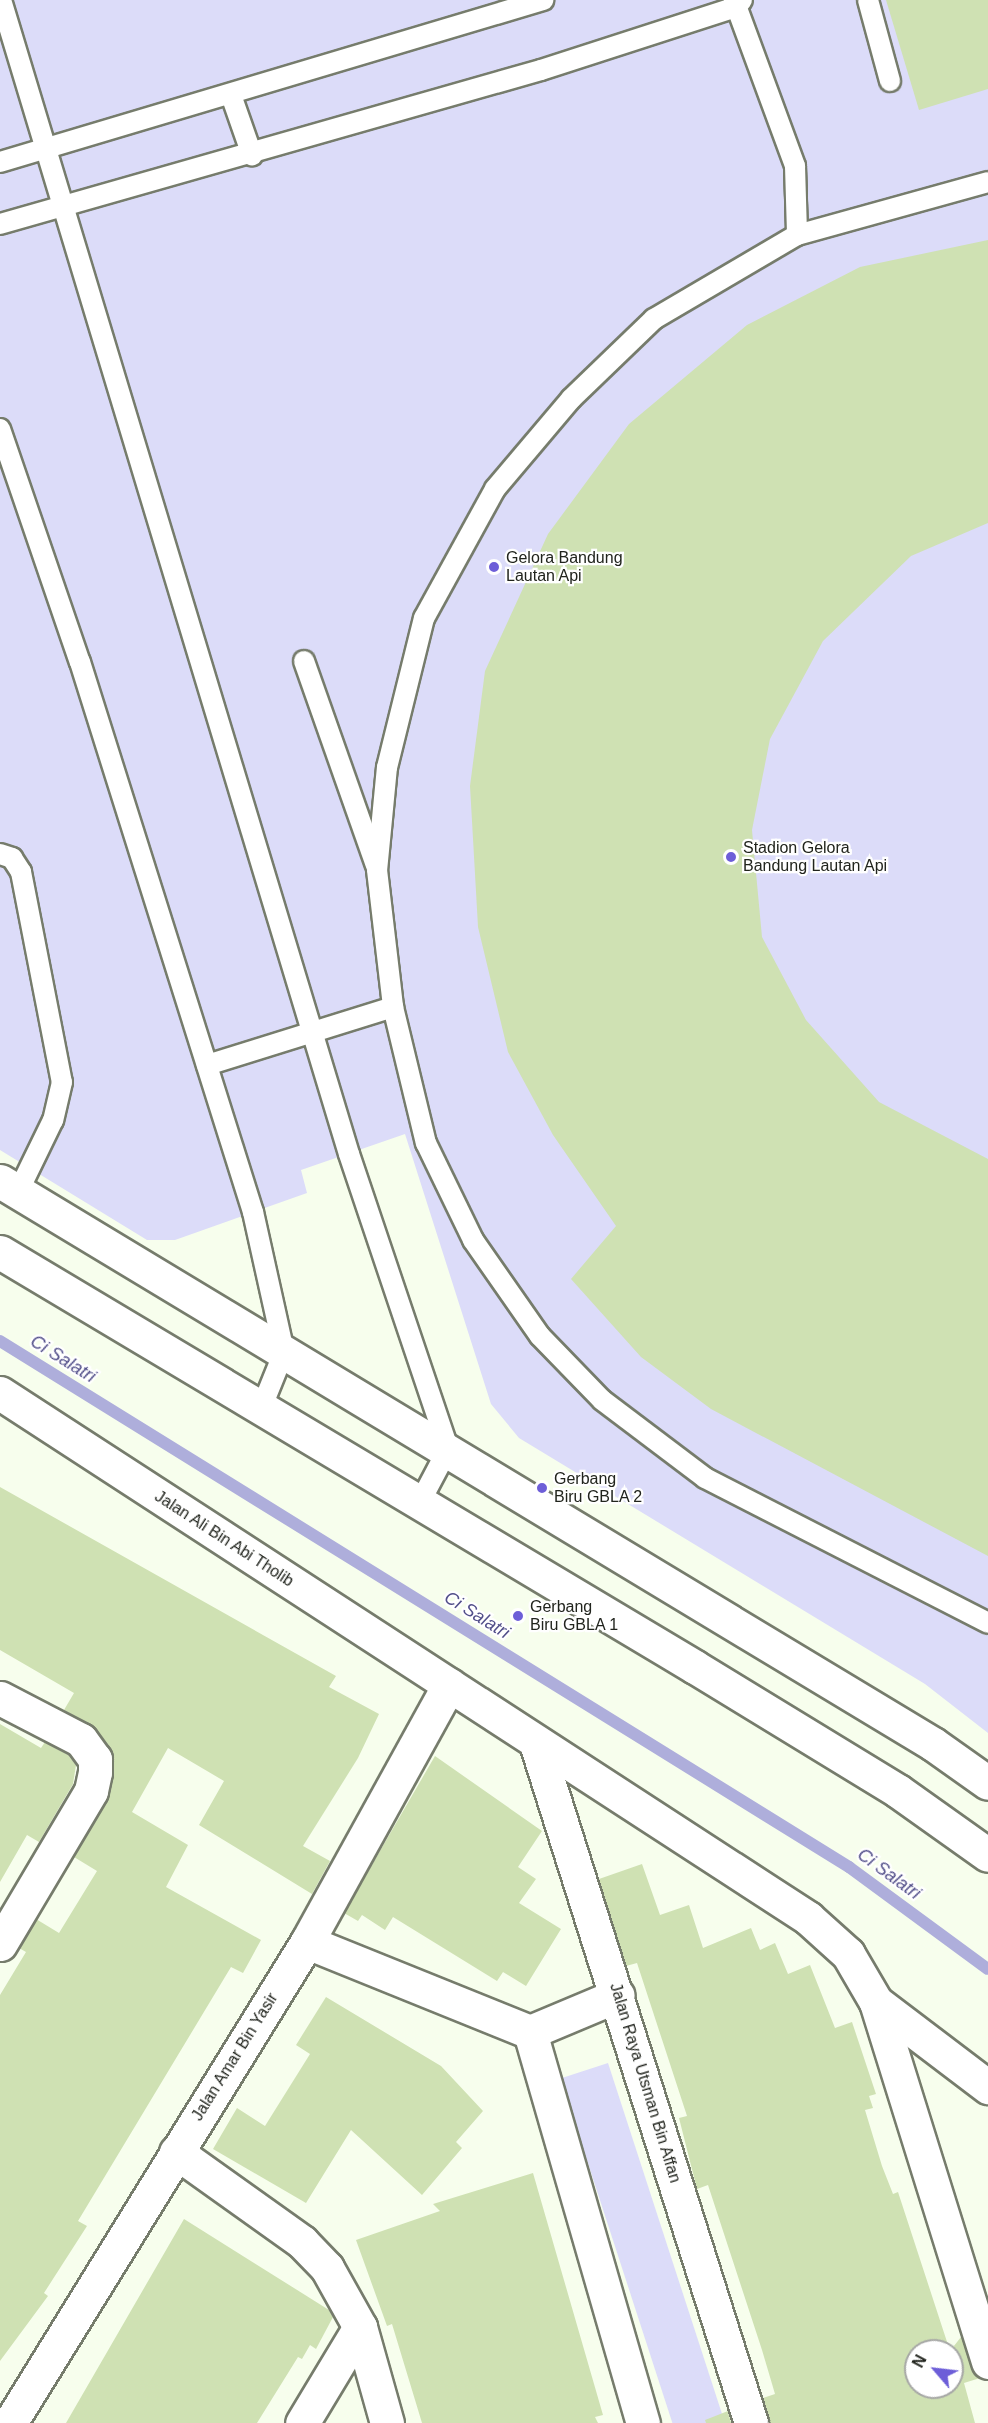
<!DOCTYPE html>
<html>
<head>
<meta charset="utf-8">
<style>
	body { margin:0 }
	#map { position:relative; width:988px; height:2423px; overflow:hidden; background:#f7feed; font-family:Arial,sans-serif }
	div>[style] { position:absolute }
	.green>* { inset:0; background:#dcdcf9; transform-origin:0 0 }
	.stream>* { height:12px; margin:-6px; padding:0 6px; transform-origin:6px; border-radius:6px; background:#aeaedb }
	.building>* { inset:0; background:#cfe1b3 }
	.roads { filter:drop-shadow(2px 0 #767c6c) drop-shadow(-2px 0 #767c6c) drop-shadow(0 2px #767c6c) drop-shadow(0 -2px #767c6c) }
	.lane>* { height:20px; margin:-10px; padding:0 10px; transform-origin:10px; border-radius:10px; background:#fff }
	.street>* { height:33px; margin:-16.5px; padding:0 16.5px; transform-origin:16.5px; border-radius:16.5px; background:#fff }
	.secondary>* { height:33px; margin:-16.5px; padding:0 16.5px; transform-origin:16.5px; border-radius:16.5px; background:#fff }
	.dots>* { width:16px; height:16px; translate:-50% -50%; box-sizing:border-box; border:3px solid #fff; border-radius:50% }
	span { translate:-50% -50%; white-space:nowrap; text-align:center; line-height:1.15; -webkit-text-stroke:4.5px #fff; paint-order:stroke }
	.poi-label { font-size:16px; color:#21241d }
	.left { translate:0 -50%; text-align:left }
	.street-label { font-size:16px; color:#21241d }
	.water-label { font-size:18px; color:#524f8a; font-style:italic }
	.north { position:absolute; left:904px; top:2339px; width:60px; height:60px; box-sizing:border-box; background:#fff; border:2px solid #a6a7a5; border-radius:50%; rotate:298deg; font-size:16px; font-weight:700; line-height:24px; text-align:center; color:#21241d }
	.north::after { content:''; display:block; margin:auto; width:21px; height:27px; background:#6d5ed8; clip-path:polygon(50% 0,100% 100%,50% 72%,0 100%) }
</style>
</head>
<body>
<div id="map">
	<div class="green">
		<div style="clip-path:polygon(0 0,988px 0,988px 1733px,925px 1684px,519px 1438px,491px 1404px,405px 1134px,301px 1170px,307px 1193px,175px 1240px,147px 1240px,0 1150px)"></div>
		<div style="left:608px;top:2063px;width:379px;height:50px;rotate:72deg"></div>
	</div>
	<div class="stream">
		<div style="left:0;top:1341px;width:999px;rotate:31.78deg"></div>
		<div style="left:849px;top:1867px;width:172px;rotate:36.3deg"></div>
	</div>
	<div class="building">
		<div style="clip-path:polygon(886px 0,988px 0,988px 89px,919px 110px)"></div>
		<div style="clip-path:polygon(988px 240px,988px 523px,911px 556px,823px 641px,770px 739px,752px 830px,762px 937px,806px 1020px,879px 1102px,988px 1159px,988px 1556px,711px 1409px,641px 1357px,571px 1279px,616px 1226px,553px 1135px,508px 1052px,478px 927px,470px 786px,485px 671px,548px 534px,629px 424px,747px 325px,860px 267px)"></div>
		<div style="clip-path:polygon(0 1487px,336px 1676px,329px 1687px,379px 1714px,358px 1758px,303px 1846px,330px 1861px,312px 1894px,199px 1825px,224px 1781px,168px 1748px,132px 1812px,188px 1845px,166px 1887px,261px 1940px,243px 1973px,231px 1967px,78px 2221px,87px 2226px,44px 2293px,48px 2296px,0 2361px,0 1995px,26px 1952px,19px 1948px,36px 1919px,59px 1933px,97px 1871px,74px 1857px,107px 1800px,114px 1772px,110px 1749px,96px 1729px,64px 1710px,74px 1693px,0 1650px)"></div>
		<div style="clip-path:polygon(0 1724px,41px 1748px,45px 1742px,68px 1755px,76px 1765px,73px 1784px,39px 1842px,27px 1835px,0 1882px)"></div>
		<div style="clip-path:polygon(435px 1756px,542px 1831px,518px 1867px,536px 1879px,519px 1903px,561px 1929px,526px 1986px,503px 1972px,497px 1981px,393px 1917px,385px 1930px,362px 1915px,358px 1921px,344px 1913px)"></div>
		<div style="clip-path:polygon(evenodd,642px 1864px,660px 1915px,689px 1905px,703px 1948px,751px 1928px,760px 1950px,775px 1943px,788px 1974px,810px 1965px,835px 2028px,852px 2022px,876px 2094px,869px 2096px,873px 2108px,865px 2110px,882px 2166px,893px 2194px,898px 2192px,950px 2351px,961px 2337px,980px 2378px,964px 2383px,975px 2423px,769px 2423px,763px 2398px,775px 2394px,762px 2350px,708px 2185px,697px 2189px,679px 2118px,687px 2116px,637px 1963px,626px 1966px,599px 1879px,642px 1864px,916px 2351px,952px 2351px,952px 2387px,916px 2387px,916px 2351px)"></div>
		<div style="clip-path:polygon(326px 1997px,441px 2066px,483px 2111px,456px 2142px,462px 2148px,422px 2195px,351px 2130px,306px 2203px,213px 2149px,237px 2108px,265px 2126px,310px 2054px,296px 2045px)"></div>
		<div style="clip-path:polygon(533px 2173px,603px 2415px,595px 2417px,598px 2423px,422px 2423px,392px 2324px,387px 2326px,356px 2240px,440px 2211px,433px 2204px)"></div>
		<div style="clip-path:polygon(184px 2219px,329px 2310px,333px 2317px,316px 2349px,310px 2345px,302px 2359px,298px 2357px,257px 2423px,66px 2423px)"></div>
		<div style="clip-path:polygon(728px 2411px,731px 2423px,706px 2423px,705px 2420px)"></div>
	</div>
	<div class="roads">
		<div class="lane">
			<div style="left:1px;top:0;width:1205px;rotate:73.22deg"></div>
			<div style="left:349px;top:1154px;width:311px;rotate:71.4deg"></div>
			<div style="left:448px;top:1449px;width:62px;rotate:117.8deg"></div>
			<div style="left:734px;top:0;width:177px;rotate:69.8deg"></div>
			<div style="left:795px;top:166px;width:69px;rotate:88.3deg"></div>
			<div style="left:868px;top:0;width:84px;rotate:74.8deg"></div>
			<div style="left:231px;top:95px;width:64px;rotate:70.7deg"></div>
			<div style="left:0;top:162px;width:567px;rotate:-16.61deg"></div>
			<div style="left:988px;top:182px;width:198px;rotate:164.5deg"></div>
			<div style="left:797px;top:235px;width:166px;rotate:149.6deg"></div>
			<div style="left:654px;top:319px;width:115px;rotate:136.1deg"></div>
			<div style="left:571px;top:399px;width:118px;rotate:130.2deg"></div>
			<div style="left:495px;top:489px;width:147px;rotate:118.8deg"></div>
			<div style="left:424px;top:618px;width:154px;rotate:103.9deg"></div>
			<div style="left:387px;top:767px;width:103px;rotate:95.5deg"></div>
			<div style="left:377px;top:870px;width:138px;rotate:83.3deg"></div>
			<div style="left:393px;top:1007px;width:140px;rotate:76.4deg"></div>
			<div style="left:426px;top:1143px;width:108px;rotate:64.1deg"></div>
			<div style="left:473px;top:1240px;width:117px;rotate:55.1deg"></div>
			<div style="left:540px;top:1336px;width:89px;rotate:45.9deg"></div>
			<div style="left:602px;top:1400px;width:129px;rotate:37.1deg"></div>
			<div style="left:705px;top:1478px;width:318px;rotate:27.1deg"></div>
			<div style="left:0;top:224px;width:562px;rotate:-15.89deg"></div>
			<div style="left:541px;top:70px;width:205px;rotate:-17.9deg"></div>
			<div style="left:736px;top:7px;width:9px;rotate:-49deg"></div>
			<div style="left:0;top:429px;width:246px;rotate:71.1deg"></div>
			<div style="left:80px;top:662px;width:577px;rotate:72.54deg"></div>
			<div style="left:253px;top:1212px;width:143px;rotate:77.5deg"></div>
			<div style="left:284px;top:1352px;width:61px;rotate:112deg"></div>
			<div style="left:304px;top:661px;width:216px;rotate:70.6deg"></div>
			<div style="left:0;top:854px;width:13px;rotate:18deg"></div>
			<div style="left:12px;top:858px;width:17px;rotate:57deg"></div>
			<div style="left:21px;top:872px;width:214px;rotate:79deg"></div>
			<div style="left:62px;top:1082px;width:39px;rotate:103deg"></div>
			<div style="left:53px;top:1120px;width:80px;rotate:115.9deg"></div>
			<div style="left:207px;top:1065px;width:195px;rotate:-17.3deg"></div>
		</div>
		<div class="street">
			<div style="left:0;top:1393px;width:964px;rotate:33.01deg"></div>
			<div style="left:808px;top:1918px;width:54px;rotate:42deg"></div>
			<div style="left:848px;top:1954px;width:56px;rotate:59.7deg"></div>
			<div style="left:876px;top:2002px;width:141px;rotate:37.2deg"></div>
			<div style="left:0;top:1698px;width:91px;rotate:27.4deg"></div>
			<div style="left:81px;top:1740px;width:24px;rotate:54deg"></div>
			<div style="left:95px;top:1759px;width:13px;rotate:90deg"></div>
			<div style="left:95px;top:1772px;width:19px;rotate:102deg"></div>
			<div style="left:91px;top:1791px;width:178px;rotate:120.7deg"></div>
			<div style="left:536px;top:1743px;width:713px;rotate:72.45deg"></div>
			<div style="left:307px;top:1942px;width:240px;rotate:22deg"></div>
			<div style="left:530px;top:2032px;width:95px;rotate:-22.8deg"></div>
			<div style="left:876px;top:2002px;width:377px;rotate:72.7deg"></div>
			<div style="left:530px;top:2032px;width:407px;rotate:73.9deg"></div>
			<div style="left:176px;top:2152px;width:155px;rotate:35.5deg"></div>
			<div style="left:302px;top:2242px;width:36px;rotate:46deg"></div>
			<div style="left:327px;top:2268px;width:68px;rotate:60.8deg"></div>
			<div style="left:360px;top:2327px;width:112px;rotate:121.1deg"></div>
			<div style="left:360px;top:2327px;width:100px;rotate:74.3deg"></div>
			<div style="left:10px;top:2423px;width:565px;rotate:-58.31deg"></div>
			<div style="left:307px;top:1942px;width:294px;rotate:-61.1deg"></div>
		</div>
		<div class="secondary">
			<div style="left:0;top:1181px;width:1090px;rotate:31.11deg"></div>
			<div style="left:933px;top:1744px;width:67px;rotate:35.3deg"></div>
			<div style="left:0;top:1252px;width:809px;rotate:30.84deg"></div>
			<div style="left:695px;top:1667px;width:238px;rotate:31.4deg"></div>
			<div style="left:898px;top:1791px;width:110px;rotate:35.4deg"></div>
		</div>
	</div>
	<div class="dots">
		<div style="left:494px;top:567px;background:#6d5ed8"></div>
		<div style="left:731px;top:857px;background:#6d5ed8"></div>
		<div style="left:542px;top:1488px;background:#6d5ed8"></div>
		<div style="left:518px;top:1616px;background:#6d5ed8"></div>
	</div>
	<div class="poi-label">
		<span class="left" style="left:506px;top:567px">Gelora Bandung<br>Lautan Api</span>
		<span class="left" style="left:743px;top:857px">Stadion Gelora<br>Bandung Lautan Api</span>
		<span class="left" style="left:554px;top:1488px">Gerbang<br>Biru GBLA 2</span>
		<span class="left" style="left:530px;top:1616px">Gerbang<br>Biru GBLA 1</span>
	</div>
	<div class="street-label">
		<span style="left:224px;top:1539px;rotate:33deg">Jalan Ali Bin Abi Tholib</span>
		<span style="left:235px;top:2057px;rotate:-58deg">Jalan Amar Bin Yasir</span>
		<span style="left:645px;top:2083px;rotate:73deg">Jalan Raya Utsman Bin Affan</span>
	</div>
	<div class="water-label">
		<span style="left:63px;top:1359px;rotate:32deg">Ci Salatri</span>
		<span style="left:477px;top:1615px;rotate:32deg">Ci Salatri</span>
		<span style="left:889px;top:1874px;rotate:36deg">Ci Salatri</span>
	</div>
	<div class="north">N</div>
</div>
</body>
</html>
